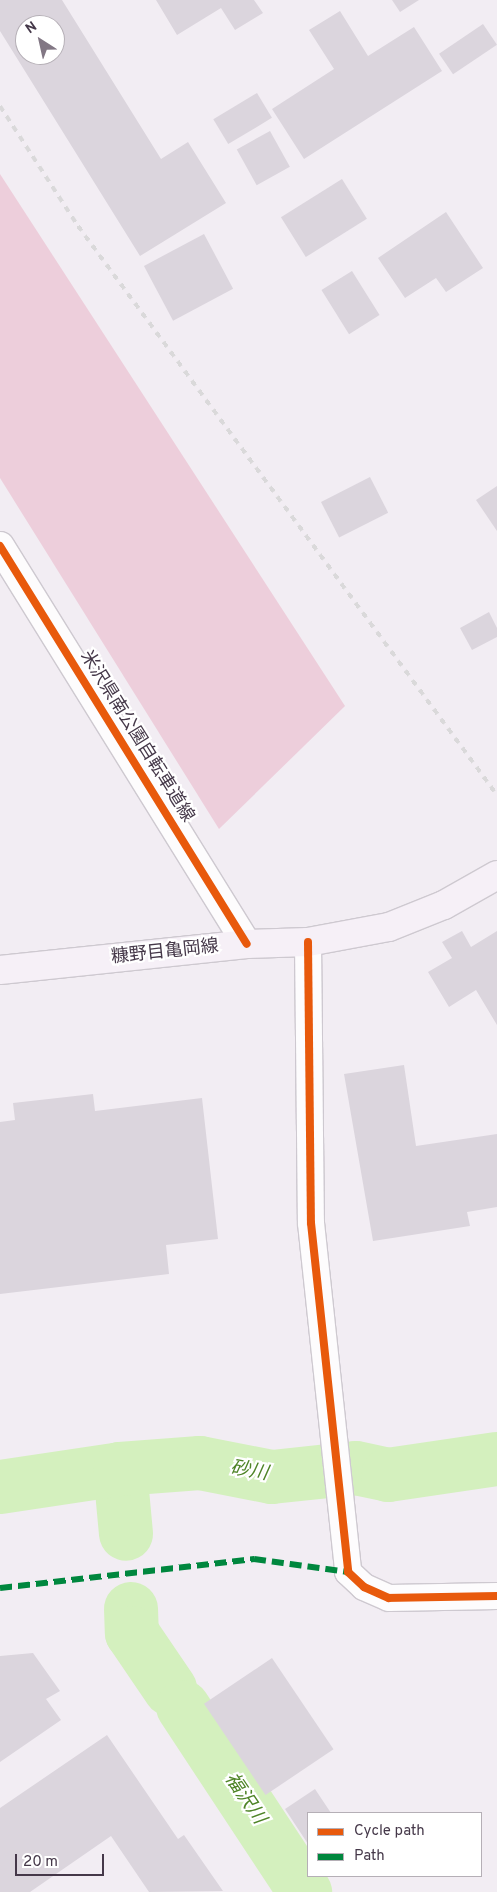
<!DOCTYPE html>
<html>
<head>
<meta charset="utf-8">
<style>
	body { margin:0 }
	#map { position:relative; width:497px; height:1892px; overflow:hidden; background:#f2edf3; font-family:Overpass,"Noto Sans JP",sans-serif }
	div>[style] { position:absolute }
	.green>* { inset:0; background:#edcedb }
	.river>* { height:54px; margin:-27px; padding:0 27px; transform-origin:27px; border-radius:27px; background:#d4f0be }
	.building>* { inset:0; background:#dbd5dd; transform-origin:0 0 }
	.roads { filter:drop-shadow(1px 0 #cec9d0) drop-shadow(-1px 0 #cec9d0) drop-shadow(0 1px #cec9d0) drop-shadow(0 -1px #cec9d0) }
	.minor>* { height:26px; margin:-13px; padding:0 13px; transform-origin:13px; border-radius:13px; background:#fdfcfd }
	.tertiary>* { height:28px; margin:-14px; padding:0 14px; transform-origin:14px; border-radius:14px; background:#fdfcfd }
	.secondary>* { height:28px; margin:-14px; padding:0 14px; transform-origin:14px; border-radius:14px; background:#f6f0f7 }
	.rail>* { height:4px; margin-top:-2px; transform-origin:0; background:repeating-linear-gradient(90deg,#dad9da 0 6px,transparent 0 12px) }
	.quiet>* { height:6px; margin-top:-3px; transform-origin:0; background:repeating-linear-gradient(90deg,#00873e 0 12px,transparent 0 18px) }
	.cycleway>* { height:8px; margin:-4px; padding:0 4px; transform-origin:4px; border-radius:4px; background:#e8590c }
	span { translate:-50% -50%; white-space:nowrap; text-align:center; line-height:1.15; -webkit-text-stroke:4.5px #fff; paint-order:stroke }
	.street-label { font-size:18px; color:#453849 }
	.water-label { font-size:19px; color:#4e8427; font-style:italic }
	.legend { position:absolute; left:307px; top:1812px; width:175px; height:65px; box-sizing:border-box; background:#fff; border:1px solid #b5afb6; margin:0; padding:6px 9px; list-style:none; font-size:15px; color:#453849 }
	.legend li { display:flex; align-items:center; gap:10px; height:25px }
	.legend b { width:25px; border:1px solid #b5afb6 }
	.north { position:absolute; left:15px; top:15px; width:50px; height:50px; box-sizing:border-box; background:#fff; border:1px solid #b5afb6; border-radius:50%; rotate:325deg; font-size:14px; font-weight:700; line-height:20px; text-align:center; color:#453849 }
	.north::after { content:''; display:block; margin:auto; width:18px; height:22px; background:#827784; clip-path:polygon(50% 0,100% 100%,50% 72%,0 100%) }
	.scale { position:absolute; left:15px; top:1854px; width:89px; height:22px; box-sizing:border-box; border:2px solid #453849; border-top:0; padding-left:6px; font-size:15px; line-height:18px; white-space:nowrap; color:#453849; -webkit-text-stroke:4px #fff; paint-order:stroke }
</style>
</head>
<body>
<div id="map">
	<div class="green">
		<div style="clip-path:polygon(0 174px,345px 706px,219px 829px,0 478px)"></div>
	</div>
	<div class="river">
		<div style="left:120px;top:1469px;width:65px;rotate:84.7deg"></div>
		<div style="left:0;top:1487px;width:121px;rotate:-8.5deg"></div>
		<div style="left:120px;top:1469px;width:80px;rotate:-4.3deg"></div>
		<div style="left:200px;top:1463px;width:73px;rotate:11deg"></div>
		<div style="left:272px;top:1477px;width:84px;rotate:-6.1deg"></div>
		<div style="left:356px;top:1468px;width:33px;rotate:12deg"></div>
		<div style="left:388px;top:1475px;width:110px;rotate:-8.4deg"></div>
		<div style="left:131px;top:1609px;width:24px;rotate:88deg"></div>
		<div style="left:132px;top:1633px;width:68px;rotate:55.8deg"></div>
		<div style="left:183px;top:1707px;width:222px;rotate:56.6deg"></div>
	</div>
	<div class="building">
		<div style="clip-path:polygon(evenodd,0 0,62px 0,161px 159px,188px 142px,226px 203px,140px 256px,0 31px,0 0,25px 25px,55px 25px,55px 55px,25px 55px,25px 25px)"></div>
		<div style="clip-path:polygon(156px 0,254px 0,263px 13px,235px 30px,221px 8px,177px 35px)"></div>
		<div style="clip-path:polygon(392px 0,419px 0,400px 12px)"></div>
		<div style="clip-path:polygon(340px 11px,368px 56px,414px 27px,442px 71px,304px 159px,272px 109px,334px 69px,309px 30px)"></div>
		<div style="left:483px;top:24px;width:25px;height:53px;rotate:56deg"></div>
		<div style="left:257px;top:93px;width:29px;height:51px;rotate:59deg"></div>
		<div style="left:270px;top:131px;width:41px;height:38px;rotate:61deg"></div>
		<div style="left:342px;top:179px;width:47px;height:72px;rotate:58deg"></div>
		<div style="clip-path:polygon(446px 212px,483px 268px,446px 292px,436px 278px,405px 298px,378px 258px)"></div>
		<div style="left:204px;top:234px;width:62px;height:68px;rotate:62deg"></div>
		<div style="left:352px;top:271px;width:52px;height:36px;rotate:58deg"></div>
		<div style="left:370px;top:477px;width:40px;height:55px;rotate:63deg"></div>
		<div style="clip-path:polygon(497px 486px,497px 531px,476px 500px)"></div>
		<div style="clip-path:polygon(489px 612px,497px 628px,497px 637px,472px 650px,460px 628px)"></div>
		<div style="clip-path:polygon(462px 931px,471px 947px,497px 931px,497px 1025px,476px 990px,449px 1007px,428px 972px,452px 958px,442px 942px)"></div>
		<div style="clip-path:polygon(404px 1065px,416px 1146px,497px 1134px,497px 1207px,467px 1212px,470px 1226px,373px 1241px,344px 1074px)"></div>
		<div style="clip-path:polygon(93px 1094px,95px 1111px,202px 1098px,218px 1239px,166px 1245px,169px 1274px,0 1294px,0 1122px,15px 1120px,13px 1103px)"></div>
		<div style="clip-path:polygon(33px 1653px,60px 1691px,46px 1699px,61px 1720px,0 1762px,0 1656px)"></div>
		<div style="left:272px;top:1658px;width:110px;height:82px;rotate:56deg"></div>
		<div style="clip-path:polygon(107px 1735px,178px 1839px,184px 1835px,223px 1891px,149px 1892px,111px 1836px,30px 1892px,0 1892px,0 1808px)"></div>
		<div style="clip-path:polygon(315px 1789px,331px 1813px,308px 1813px,308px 1844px,285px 1809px)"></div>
	</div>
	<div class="roads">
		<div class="minor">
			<div style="left:308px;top:942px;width:281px;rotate:89.4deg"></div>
			<div style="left:311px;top:1223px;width:351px;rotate:83.9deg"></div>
			<div style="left:348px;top:1572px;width:22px;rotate:43deg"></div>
			<div style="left:364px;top:1587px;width:27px;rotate:24deg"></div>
			<div style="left:389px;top:1598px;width:108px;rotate:-1.1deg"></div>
		</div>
		<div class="tertiary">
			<div style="left:0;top:546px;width:468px;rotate:58.2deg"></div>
		</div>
		<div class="secondary">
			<div style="left:0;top:970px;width:248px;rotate:-6deg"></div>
			<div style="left:247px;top:944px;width:61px;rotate:-1.9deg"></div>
			<div style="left:308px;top:942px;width:82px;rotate:-10.5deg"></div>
			<div style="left:389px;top:927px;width:59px;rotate:-21.8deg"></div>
			<div style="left:444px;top:905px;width:61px;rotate:-29.5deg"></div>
		</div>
	</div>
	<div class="rail">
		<div style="left:0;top:106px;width:143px;rotate:57deg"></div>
		<div style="left:78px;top:226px;width:707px;rotate:53.63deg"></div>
	</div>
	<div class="quiet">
		<div style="left:0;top:1588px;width:256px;rotate:-6.5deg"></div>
		<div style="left:254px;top:1559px;width:95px;rotate:7.9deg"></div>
	</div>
	<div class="cycleway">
		<div style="left:0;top:546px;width:468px;rotate:58.2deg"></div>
		<div style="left:308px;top:942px;width:281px;rotate:89.4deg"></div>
		<div style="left:311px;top:1223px;width:351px;rotate:83.9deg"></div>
		<div style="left:348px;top:1572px;width:22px;rotate:43deg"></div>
		<div style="left:364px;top:1587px;width:27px;rotate:24deg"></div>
		<div style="left:389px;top:1598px;width:108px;rotate:-1.1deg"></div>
	</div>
	<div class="street-label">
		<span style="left:136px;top:737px;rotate:58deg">米沢県南公園自転車道線</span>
		<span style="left:165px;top:953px;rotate:-6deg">糠野目亀岡線</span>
	</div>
	<div class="water-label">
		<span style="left:249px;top:1472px;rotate:10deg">砂川</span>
		<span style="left:244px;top:1799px;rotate:56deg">福沢川</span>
	</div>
	<ul class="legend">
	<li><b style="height:6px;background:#e8590c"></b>Cycle path</li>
	<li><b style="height:6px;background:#00873e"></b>Path</li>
	</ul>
	<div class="north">N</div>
	<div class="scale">20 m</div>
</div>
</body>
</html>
